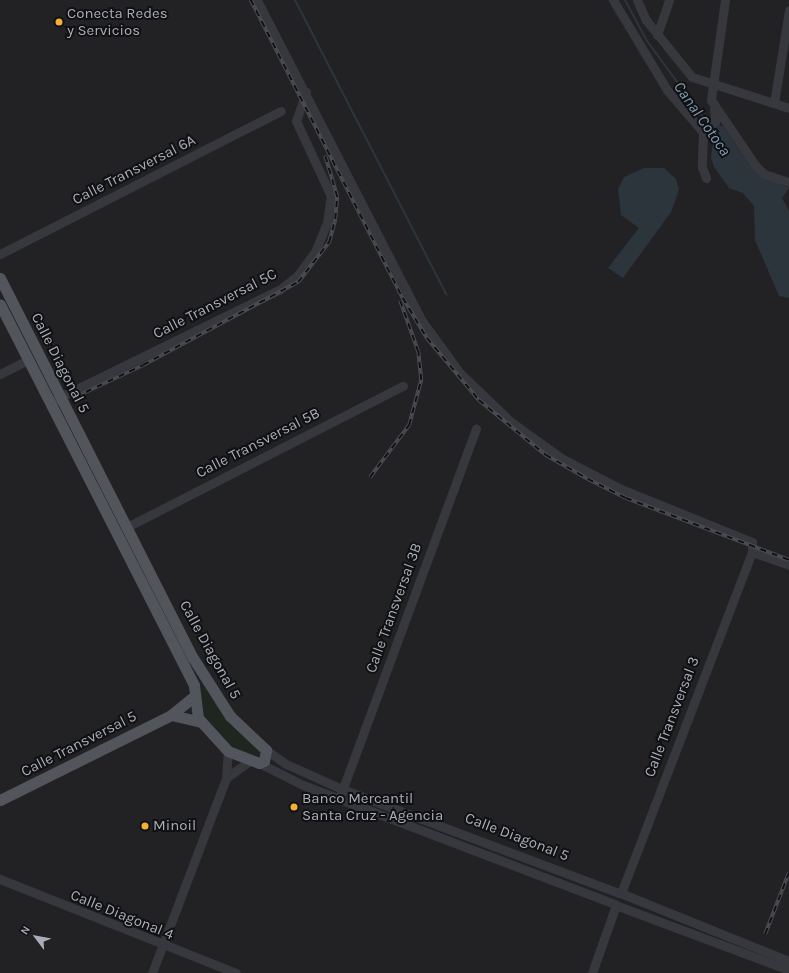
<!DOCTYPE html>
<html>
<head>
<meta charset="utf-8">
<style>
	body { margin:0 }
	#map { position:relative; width:789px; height:973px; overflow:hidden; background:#161618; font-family:Karla,sans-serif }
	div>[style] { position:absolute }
	.built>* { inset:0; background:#222225; transform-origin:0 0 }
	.green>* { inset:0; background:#1e261f }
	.water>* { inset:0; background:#2c353c }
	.stream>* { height:2px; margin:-1px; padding:0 1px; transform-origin:1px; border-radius:1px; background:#2c353c }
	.minor>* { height:9px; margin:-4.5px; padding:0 4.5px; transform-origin:4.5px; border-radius:4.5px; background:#37383d }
	.major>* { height:11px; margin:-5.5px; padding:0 5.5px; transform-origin:5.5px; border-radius:5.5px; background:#53555c }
	.rail>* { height:3.5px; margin-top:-1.75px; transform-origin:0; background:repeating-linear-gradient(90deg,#111113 0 6px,#4a4c52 0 12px); box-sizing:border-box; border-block:1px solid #4a4c52 }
	.dots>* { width:11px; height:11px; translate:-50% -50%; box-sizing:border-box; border:2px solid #111113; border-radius:50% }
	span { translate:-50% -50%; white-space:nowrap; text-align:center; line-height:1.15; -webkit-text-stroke:4px #111113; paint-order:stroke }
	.poi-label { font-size:15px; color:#a8adb8 }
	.left { translate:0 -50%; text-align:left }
	.street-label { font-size:15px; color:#a8adb8 }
	.water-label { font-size:16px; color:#7f9bb3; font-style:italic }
	.north { position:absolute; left:16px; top:917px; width:40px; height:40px; -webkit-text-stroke:3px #111113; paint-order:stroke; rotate:302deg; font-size:11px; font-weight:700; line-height:16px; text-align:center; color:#a8adb8 }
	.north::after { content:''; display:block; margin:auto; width:14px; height:18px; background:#a8adb8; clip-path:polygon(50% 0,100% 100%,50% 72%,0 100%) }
</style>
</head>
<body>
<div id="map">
	<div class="built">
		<div style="left:0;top:0;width:789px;height:973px"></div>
	</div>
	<div class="green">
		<div style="clip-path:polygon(202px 685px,207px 686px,263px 751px,261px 756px,236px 751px,211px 731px,200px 710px)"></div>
	</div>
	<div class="water">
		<div style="clip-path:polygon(715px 125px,723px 126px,752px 168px,789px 188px,782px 198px,789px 211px,789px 298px,779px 296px,755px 240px,754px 206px,743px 193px,729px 188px,714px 167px,711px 158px)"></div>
		<div style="clip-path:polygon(644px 168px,664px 168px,676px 179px,679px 190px,671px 212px,623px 278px,608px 268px,639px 228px,621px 215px,618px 189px,624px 177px)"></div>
	</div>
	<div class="stream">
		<div style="left:295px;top:0;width:331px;rotate:62.8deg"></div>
		<div style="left:625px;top:0;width:47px;rotate:61.8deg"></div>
		<div style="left:647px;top:41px;width:104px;rotate:53.6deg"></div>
	</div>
	<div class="minor">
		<div style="left:257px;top:0;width:361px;rotate:62.8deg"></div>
		<div style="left:422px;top:321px;width:63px;rotate:54deg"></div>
		<div style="left:459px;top:372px;width:72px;rotate:43.9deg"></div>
		<div style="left:511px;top:422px;width:62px;rotate:35.8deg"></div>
		<div style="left:561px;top:458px;width:68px;rotate:27.3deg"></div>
		<div style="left:621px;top:489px;width:141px;rotate:22deg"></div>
		<div style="left:752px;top:542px;width:10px;rotate:90deg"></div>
		<div style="left:752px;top:552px;width:365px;rotate:111deg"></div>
		<div style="left:613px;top:0;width:105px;rotate:59deg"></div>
		<div style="left:667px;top:90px;width:55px;rotate:49.4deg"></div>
		<div style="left:703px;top:132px;width:35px;rotate:92deg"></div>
		<div style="left:702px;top:167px;width:12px;rotate:70deg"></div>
		<div style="left:637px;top:0;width:22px;rotate:66deg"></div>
		<div style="left:646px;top:20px;width:73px;rotate:51.1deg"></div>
		<div style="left:692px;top:77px;width:102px;rotate:17.7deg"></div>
		<div style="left:725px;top:0;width:101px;rotate:98deg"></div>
		<div style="left:711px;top:100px;width:78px;rotate:55.9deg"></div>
		<div style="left:755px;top:165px;width:13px;rotate:45deg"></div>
		<div style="left:764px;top:174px;width:26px;rotate:18deg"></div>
		<div style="left:657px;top:35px;width:37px;rotate:-71deg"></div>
		<div style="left:774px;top:103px;width:94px;rotate:-80.8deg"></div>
		<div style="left:703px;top:132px;width:16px;rotate:-40deg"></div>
		<div style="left:715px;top:122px;width:13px;rotate:-94deg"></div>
		<div style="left:0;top:254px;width:315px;rotate:-27deg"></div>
		<div style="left:0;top:374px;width:31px;rotate:-27deg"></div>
		<div style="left:50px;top:402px;width:255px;rotate:-26.1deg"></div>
		<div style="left:279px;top:290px;width:24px;rotate:-38deg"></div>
		<div style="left:298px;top:275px;width:29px;rotate:-54deg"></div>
		<div style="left:315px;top:252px;width:31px;rotate:-68deg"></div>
		<div style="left:327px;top:223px;width:27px;rotate:-82deg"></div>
		<div style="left:331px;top:196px;width:83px;rotate:-115deg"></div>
		<div style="left:296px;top:121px;width:31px;rotate:-71deg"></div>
		<div style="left:127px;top:527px;width:310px;rotate:-27.1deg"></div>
		<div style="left:752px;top:552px;width:39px;rotate:19deg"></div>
		<div style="left:266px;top:750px;width:24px;rotate:35deg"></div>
		<div style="left:286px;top:764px;width:61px;rotate:24.1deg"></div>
		<div style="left:342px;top:789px;width:296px;rotate:20.6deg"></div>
		<div style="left:259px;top:763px;width:49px;rotate:26.6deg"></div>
		<div style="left:303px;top:785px;width:334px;rotate:20.9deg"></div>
		<div style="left:226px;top:778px;width:31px;rotate:-36deg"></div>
		<div style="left:339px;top:799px;width:395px;rotate:-69.7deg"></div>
		<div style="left:0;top:879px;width:254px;rotate:21.7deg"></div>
		<div style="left:623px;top:894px;width:179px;rotate:22deg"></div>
		<div style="left:618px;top:906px;width:183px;rotate:20.5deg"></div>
		<div style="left:152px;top:973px;width:209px;rotate:-69.2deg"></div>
		<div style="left:226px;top:778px;width:27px;rotate:-86deg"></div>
		<div style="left:592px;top:973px;width:72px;rotate:-70.6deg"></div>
	</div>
	<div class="major">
		<div style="left:0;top:278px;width:426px;rotate:63.1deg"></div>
		<div style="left:193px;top:658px;width:69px;rotate:57.5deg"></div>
		<div style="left:230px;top:716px;width:50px;rotate:43.4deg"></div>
		<div style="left:266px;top:750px;width:11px;rotate:100deg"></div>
		<div style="left:264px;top:761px;width:5px;rotate:158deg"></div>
		<div style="left:259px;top:763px;width:33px;rotate:-159deg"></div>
		<div style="left:228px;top:751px;width:45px;rotate:-132.3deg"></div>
		<div style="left:198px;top:718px;width:33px;rotate:-97deg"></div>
		<div style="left:194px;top:685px;width:427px;rotate:-117deg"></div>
		<div style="left:171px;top:715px;width:31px;rotate:13deg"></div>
		<div style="left:0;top:800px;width:191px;rotate:-26.4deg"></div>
		<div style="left:171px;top:715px;width:28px;rotate:-39deg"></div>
	</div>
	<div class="rail">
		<div style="left:251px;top:0;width:335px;rotate:63deg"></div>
		<div style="left:403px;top:298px;width:47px;rotate:59deg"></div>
		<div style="left:427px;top:338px;width:81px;rotate:50deg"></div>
		<div style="left:479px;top:400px;width:87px;rotate:39.4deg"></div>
		<div style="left:546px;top:455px;width:48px;rotate:29.7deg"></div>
		<div style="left:588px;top:479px;width:42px;rotate:26.6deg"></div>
		<div style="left:626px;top:498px;width:174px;rotate:20.8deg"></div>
		<div style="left:75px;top:397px;width:75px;rotate:-25.2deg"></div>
		<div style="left:143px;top:365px;width:176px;rotate:-28.2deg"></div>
		<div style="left:298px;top:282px;width:51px;rotate:-52.2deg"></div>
		<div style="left:329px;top:242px;width:24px;rotate:-75deg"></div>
		<div style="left:335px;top:219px;width:22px;rotate:-85deg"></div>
		<div style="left:337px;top:197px;width:43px;rotate:-106.3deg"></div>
		<div style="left:370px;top:477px;width:65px;rotate:-53.1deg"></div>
		<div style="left:409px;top:425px;width:47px;rotate:-75.1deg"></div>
		<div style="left:421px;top:380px;width:28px;rotate:-96deg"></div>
		<div style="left:418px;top:352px;width:54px;rotate:-109.4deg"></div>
		<div style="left:765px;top:934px;width:66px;rotate:-68.8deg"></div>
	</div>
	<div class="dots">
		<div style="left:59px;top:22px;background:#f2b134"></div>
		<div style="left:294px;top:807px;background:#f2b134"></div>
		<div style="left:145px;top:826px;background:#f2b134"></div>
	</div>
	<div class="poi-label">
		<span class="left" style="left:67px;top:22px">Conecta Redes<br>y Servicios</span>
		<span class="left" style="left:302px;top:807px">Banco Mercantil<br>Santa Cruz - Agencia</span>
		<span class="left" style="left:153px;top:826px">Minoil</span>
	</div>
	<div class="street-label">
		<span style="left:134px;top:170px;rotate:-27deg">Calle Transversal 6A</span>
		<span style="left:215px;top:304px;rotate:-27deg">Calle Transversal 5C</span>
		<span style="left:60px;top:363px;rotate:63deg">Calle Diagonal 5</span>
		<span style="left:258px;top:443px;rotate:-27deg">Calle Transversal 5B</span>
		<span style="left:394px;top:608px;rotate:-70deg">Calle Transversal 3B</span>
		<span style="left:210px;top:650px;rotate:61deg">Calle Diagonal 5</span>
		<span style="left:672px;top:717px;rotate:-69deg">Calle Transversal 3</span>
		<span style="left:79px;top:744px;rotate:-27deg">Calle Transversal 5</span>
		<span style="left:517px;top:837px;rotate:21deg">Calle Diagonal 5</span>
		<span style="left:122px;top:915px;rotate:22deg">Calle Diagonal 4</span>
	</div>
	<div class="water-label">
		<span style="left:702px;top:119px;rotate:55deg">Canal Cotoca</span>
	</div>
	<div class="north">N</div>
</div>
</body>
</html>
